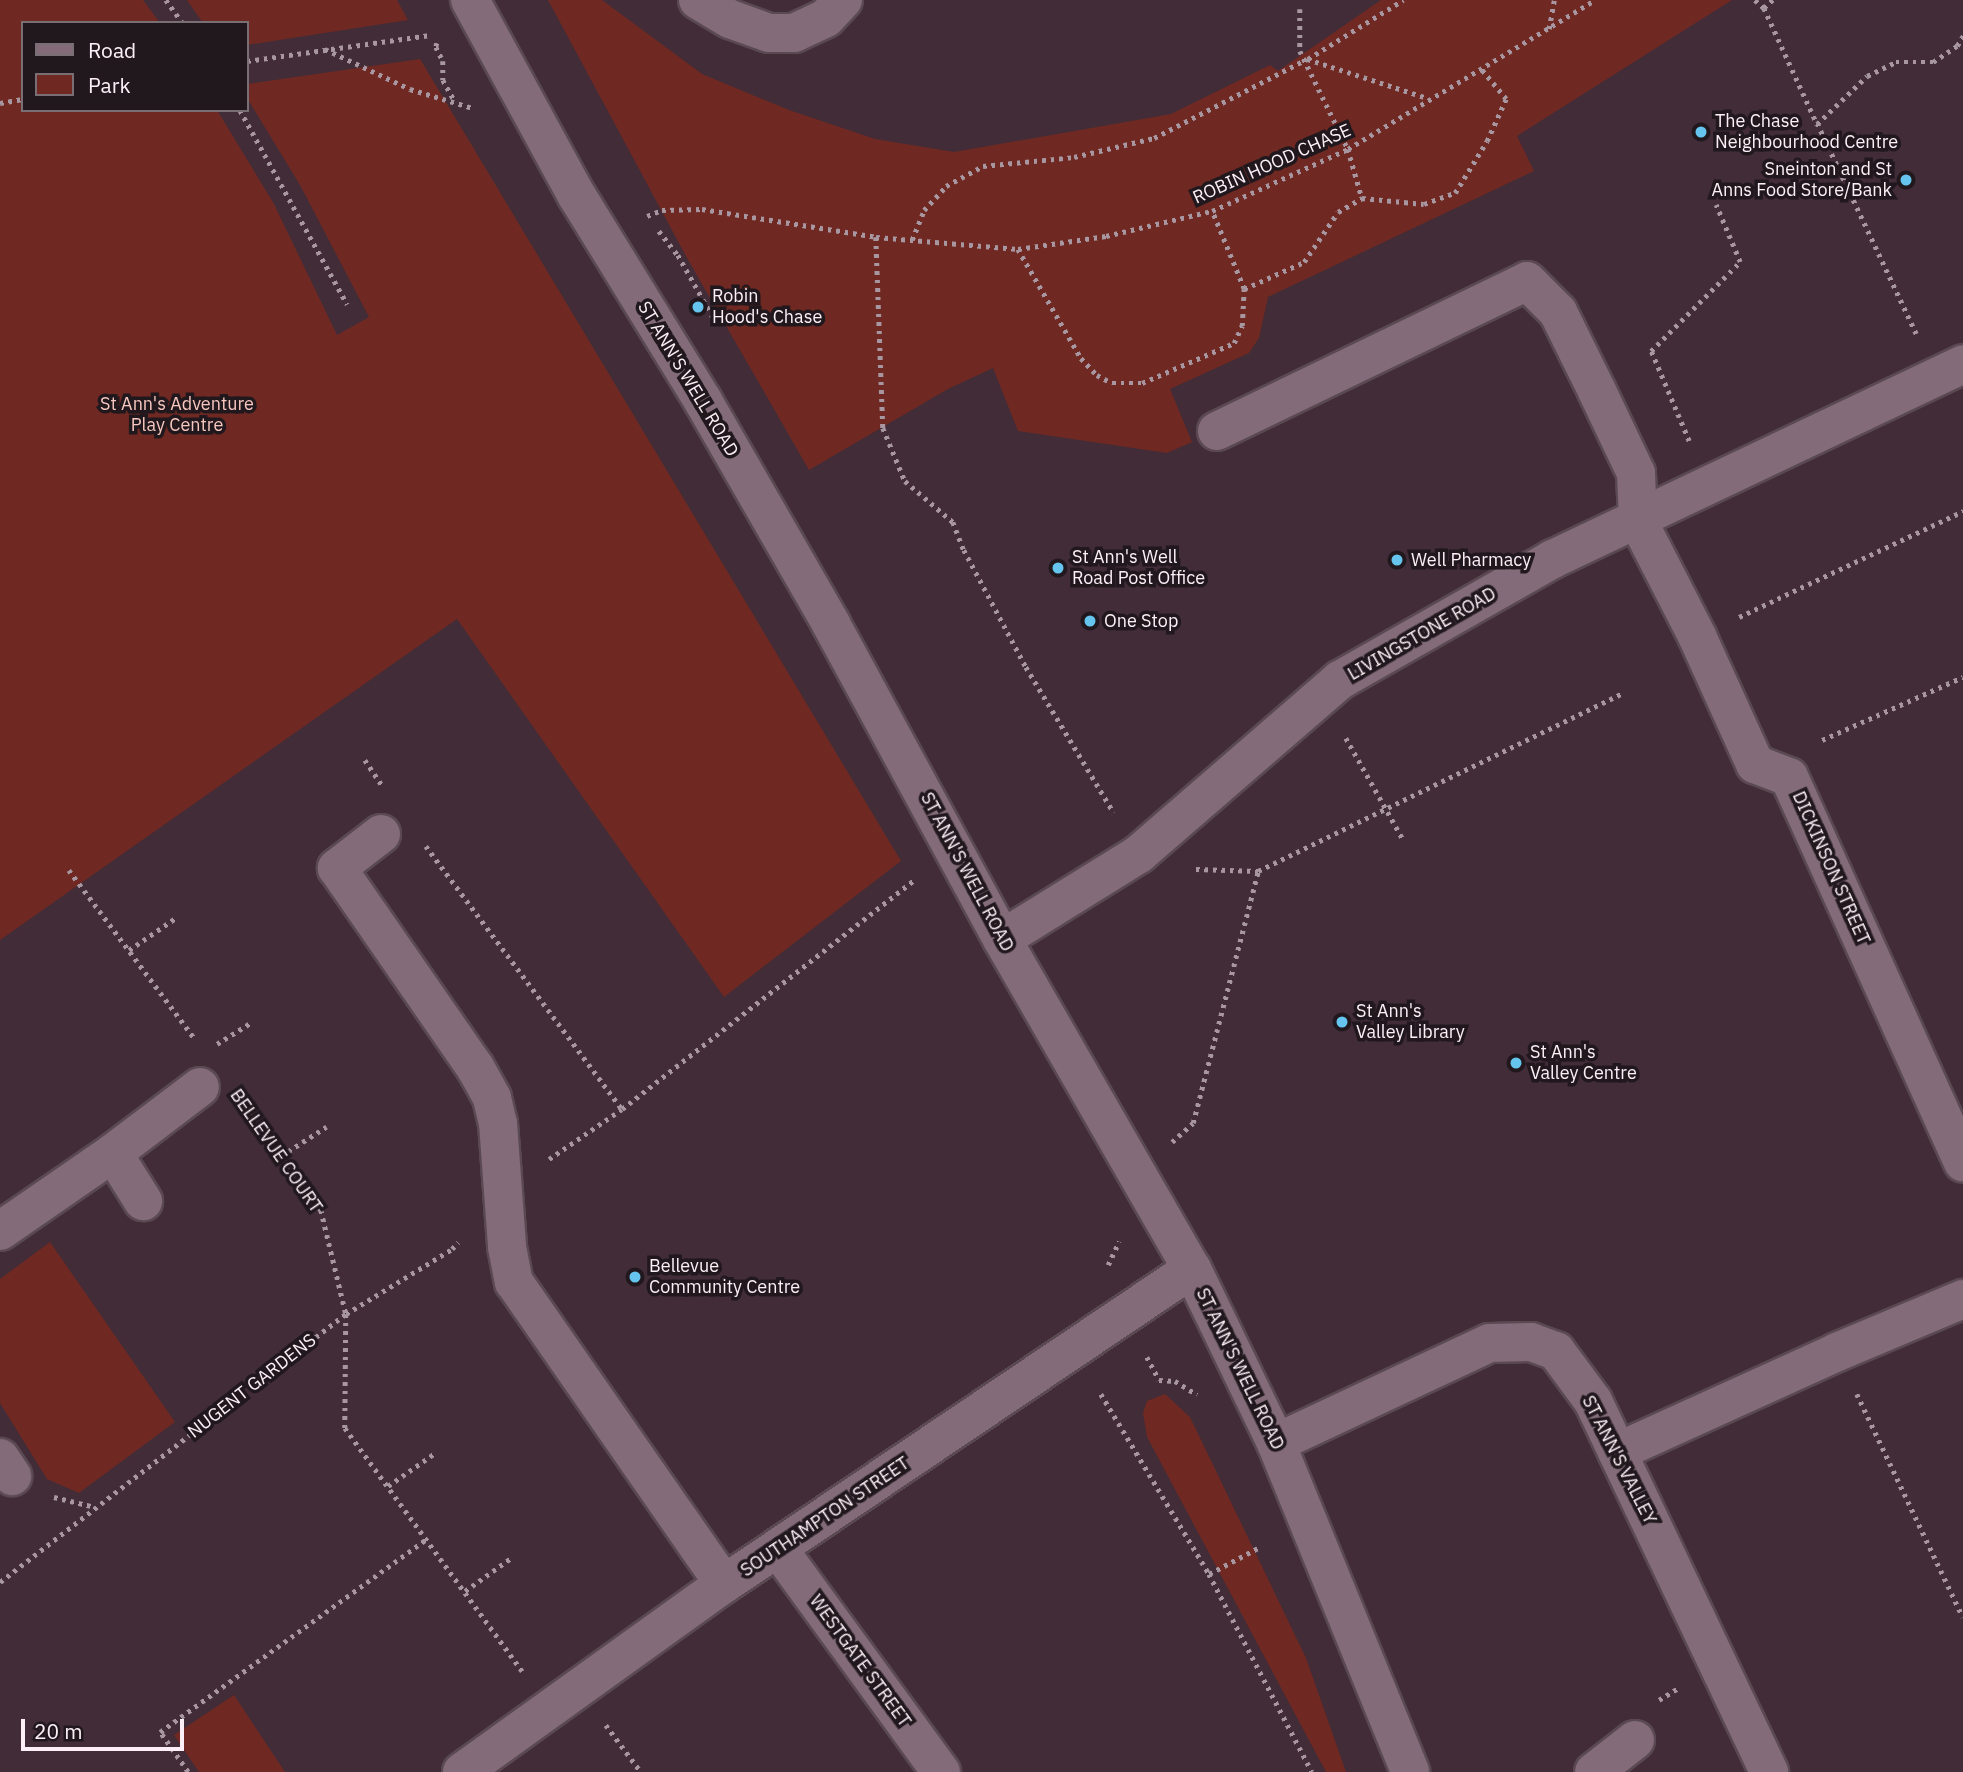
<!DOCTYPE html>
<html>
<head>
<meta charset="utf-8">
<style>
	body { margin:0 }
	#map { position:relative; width:1963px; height:1772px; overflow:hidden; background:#412c38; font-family:"IBM Plex Sans",sans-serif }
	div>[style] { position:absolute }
	.green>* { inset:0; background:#6f2922 }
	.path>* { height:4.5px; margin-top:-2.25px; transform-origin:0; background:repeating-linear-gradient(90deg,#a897a0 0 3.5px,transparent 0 8.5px) }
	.roads { filter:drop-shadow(2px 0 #5a4953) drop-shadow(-2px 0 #5a4953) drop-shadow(0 2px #5a4953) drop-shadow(0 -2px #5a4953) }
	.minor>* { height:38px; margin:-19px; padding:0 19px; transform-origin:19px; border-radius:19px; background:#836b79 }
	.dots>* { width:19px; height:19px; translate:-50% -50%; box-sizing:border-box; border:4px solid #21181e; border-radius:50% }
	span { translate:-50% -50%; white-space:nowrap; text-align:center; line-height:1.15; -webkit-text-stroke:7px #21181e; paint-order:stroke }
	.poi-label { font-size:18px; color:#fceff6 }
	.left { translate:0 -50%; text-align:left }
	.right { translate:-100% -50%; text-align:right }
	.street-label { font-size:18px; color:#fceff6 }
	.park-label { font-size:18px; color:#f7c7bf }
	.legend { position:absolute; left:21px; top:21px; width:228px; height:91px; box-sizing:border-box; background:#21181e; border:2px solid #796e74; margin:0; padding:9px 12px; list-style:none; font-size:21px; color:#fceff6 }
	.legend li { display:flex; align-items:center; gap:14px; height:35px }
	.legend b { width:35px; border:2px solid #796e74 }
	.scale { position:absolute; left:21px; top:1719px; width:163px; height:32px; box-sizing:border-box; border:4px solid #fceff6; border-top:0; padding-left:9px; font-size:21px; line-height:24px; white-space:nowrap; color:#fceff6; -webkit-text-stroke:5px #21181e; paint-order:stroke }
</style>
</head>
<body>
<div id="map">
	<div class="green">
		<div style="clip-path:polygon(0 0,143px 0,160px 23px,23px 23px,23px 110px,217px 110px,274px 204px,337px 335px,369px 317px,300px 185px,247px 98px,247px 84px,420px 59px,901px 861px,724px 997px,457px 619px,0 940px)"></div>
		<div style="clip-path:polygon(187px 0,397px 0,408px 20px,247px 45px,247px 23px,203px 23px)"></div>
		<div style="clip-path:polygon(548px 0,602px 0,702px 74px,789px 110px,875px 139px,954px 152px,1171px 114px,1270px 65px,1278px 71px,1381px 0,1732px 0,1517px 136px,1534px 171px,1268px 297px,1259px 338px,1249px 353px,1170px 389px,1192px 442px,1167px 453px,1018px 431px,993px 368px,948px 389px,809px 470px,687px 258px)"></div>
		<div style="clip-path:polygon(50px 1242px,175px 1422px,79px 1493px,47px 1479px,0 1403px,0 1279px)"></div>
		<div style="clip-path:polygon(1165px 1394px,1190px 1417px,1306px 1658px,1346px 1772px,1326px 1772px,1147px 1437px,1143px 1413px,1147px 1401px)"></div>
		<div style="clip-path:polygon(234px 1695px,285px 1772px,199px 1772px,174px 1735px)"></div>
	</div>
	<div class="path">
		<div style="left:166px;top:0;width:29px;rotate:54deg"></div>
		<div style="left:1755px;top:0;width:12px;rotate:42deg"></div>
		<div style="left:1773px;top:0;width:12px;rotate:138deg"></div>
		<div style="left:1764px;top:8px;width:128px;rotate:65.4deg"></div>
		<div style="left:1300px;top:9px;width:42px;rotate:90deg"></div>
		<div style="left:1300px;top:51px;width:109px;rotate:63.9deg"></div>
		<div style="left:1348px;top:149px;width:51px;rotate:74.1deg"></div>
		<div style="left:1549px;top:29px;width:29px;rotate:-80deg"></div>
		<div style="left:437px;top:43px;width:4px;rotate:104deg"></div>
		<div style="left:436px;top:47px;width:16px;rotate:63deg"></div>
		<div style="left:443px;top:61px;width:19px;rotate:90deg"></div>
		<div style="left:443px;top:80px;width:25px;rotate:61deg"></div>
		<div style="left:325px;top:49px;width:94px;rotate:25.2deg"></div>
		<div style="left:410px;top:89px;width:66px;rotate:16.8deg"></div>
		<div style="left:1308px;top:59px;width:112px;rotate:-31.8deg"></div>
		<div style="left:247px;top:61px;width:185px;rotate:-8.1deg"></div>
		<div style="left:0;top:103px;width:23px;rotate:-10deg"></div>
		<div style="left:240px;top:110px;width:222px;rotate:61.1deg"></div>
		<div style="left:647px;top:216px;width:16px;rotate:-22deg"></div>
		<div style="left:662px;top:210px;width:40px;rotate:-1.4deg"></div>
		<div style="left:702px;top:209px;width:176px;rotate:9.1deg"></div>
		<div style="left:876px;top:237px;width:143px;rotate:4.8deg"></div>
		<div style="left:1018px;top:249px;width:89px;rotate:-8.4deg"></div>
		<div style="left:1106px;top:236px;width:109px;rotate:-13.3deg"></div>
		<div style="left:1212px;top:211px;width:149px;rotate:-24.5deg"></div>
		<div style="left:1348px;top:149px;width:288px;rotate:-31.1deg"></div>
		<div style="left:659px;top:231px;width:31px;rotate:52deg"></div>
		<div style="left:678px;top:255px;width:76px;rotate:60.7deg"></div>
		<div style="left:876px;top:237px;width:191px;rotate:87.9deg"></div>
		<div style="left:883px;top:428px;width:57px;rotate:67.5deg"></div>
		<div style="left:905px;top:481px;width:63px;rotate:40.5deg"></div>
		<div style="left:953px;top:522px;width:30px;rotate:69deg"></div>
		<div style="left:964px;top:550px;width:132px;rotate:62.1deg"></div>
		<div style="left:1026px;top:667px;width:170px;rotate:58.9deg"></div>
		<div style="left:912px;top:240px;width:32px;rotate:-68deg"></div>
		<div style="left:924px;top:210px;width:33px;rotate:-47deg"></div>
		<div style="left:946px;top:186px;width:42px;rotate:-28.4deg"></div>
		<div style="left:983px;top:166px;width:91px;rotate:-5.6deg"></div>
		<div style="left:1074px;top:157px;width:82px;rotate:-13.4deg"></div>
		<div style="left:1154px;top:138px;width:172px;rotate:-27.3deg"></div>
		<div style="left:1307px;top:59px;width:127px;rotate:17.9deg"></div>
		<div style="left:1018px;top:249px;width:126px;rotate:60deg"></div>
		<div style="left:1081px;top:358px;width:23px;rotate:47deg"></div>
		<div style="left:1097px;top:375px;width:17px;rotate:28deg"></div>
		<div style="left:1112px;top:383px;width:30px"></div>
		<div style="left:1142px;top:383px;width:100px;rotate:-23.5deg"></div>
		<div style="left:1234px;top:343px;width:19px;rotate:-65deg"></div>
		<div style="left:1242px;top:326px;width:37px;rotate:-87deg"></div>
		<div style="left:1244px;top:289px;width:84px;rotate:-112.3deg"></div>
		<div style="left:1244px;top:289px;width:66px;rotate:-24.2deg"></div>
		<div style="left:1304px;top:262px;width:60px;rotate:-55.8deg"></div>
		<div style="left:1338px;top:212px;width:28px;rotate:-30deg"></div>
		<div style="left:1362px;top:198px;width:62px;rotate:5.5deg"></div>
		<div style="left:1424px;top:204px;width:33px;rotate:-20deg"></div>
		<div style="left:1455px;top:193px;width:61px;rotate:-58.4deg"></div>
		<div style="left:1487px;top:141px;width:46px;rotate:-65.7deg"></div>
		<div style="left:1506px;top:99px;width:38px;rotate:-130deg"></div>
		<div style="left:1916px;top:334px;width:232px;rotate:-115.2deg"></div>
		<div style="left:1817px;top:124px;width:69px;rotate:-43.8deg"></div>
		<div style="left:1867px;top:76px;width:32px;rotate:-26deg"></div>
		<div style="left:1896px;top:62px;width:37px"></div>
		<div style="left:1933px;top:62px;width:29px;rotate:-34deg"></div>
		<div style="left:1957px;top:46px;width:12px;rotate:-59deg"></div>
		<div style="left:1689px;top:441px;width:98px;rotate:-112.9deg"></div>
		<div style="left:1651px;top:351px;width:126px;rotate:-45deg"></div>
		<div style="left:1740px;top:262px;width:62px;rotate:-112.8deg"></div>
		<div style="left:1739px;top:617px;width:248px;rotate:-25.3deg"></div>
		<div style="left:1346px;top:738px;width:116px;rotate:60.6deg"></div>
		<div style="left:1822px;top:740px;width:154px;rotate:-24.1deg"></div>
		<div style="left:365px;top:760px;width:30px;rotate:56deg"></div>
		<div style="left:426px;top:846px;width:328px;rotate:53.3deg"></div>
		<div style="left:1196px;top:869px;width:62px;rotate:1.8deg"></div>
		<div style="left:69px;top:870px;width:211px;rotate:53.3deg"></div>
		<div style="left:129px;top:950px;width:58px;rotate:-34.5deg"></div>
		<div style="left:217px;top:1044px;width:41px;rotate:-32.2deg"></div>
		<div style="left:244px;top:1105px;width:130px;rotate:53.7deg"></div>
		<div style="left:321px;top:1210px;width:107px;rotate:76.5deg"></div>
		<div style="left:346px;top:1314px;width:114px;rotate:90.5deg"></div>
		<div style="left:345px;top:1428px;width:301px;rotate:53.9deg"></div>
		<div style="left:1172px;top:1142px;width:28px;rotate:-42deg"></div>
		<div style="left:1193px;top:1123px;width:260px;rotate:-75.5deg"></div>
		<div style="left:1258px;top:871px;width:406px;rotate:-26deg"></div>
		<div style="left:281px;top:1156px;width:54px;rotate:-32.8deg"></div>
		<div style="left:549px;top:1159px;width:88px;rotate:-34.4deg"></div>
		<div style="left:622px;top:1109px;width:372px;rotate:-38.1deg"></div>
		<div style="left:1108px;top:1265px;width:26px;rotate:-65deg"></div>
		<div style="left:1147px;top:1357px;width:26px;rotate:62deg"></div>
		<div style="left:1159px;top:1380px;width:16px;rotate:4deg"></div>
		<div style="left:1175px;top:1381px;width:26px;rotate:32deg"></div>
		<div style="left:1101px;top:1394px;width:210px;rotate:59deg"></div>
		<div style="left:1209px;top:1574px;width:223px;rotate:62.5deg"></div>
		<div style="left:1857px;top:1394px;width:247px;rotate:64.6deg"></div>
		<div style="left:388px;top:1486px;width:57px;rotate:-35.1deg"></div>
		<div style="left:54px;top:1497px;width:42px;rotate:13.7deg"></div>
		<div style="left:1209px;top:1574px;width:58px;rotate:-27.9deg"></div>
		<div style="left:0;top:1582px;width:438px;rotate:-37.8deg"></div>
		<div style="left:346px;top:1314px;width:124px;rotate:-31.5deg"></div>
		<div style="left:452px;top:1249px;width:9px;rotate:-49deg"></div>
		<div style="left:465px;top:1591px;width:57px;rotate:-35.7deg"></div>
		<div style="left:1659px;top:1700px;width:22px;rotate:-32deg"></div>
		<div style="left:606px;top:1725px;width:59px;rotate:53.3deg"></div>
		<div style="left:188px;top:1772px;width:49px;rotate:-125deg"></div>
		<div style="left:160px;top:1732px;width:329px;rotate:-35.9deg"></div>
	</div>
	<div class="roads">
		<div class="minor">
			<div style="left:470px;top:0;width:223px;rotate:61.4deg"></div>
			<div style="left:577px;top:196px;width:241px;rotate:58.4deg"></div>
			<div style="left:703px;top:401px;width:257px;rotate:60.1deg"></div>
			<div style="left:831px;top:624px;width:358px;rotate:61.5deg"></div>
			<div style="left:1002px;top:939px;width:381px;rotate:60.1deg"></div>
			<div style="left:1192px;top:1269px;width:193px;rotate:64.2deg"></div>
			<div style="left:1276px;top:1443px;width:355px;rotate:67.8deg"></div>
			<div style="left:698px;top:0;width:37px;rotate:31deg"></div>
			<div style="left:730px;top:19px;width:41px;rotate:19.7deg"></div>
			<div style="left:769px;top:33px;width:25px"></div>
			<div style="left:794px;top:33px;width:35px;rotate:-25deg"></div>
			<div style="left:826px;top:18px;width:25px;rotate:-47deg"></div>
			<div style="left:1217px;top:431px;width:344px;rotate:-25.8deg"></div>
			<div style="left:1527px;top:281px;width:44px;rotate:45deg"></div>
			<div style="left:1558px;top:312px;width:88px;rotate:63.7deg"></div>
			<div style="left:1597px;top:391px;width:91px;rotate:64.6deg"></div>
			<div style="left:1636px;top:473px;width:48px;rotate:87.6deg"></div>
			<div style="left:1638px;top:521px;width:129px;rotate:62.8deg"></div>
			<div style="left:1697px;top:636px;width:141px;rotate:65.6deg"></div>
			<div style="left:1755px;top:764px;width:36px;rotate:21deg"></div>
			<div style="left:1789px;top:777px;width:423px;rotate:65.7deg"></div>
			<div style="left:381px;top:834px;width:56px;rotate:142.3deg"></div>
			<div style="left:337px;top:868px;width:242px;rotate:55.3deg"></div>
			<div style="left:475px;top:1067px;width:35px;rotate:61deg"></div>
			<div style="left:492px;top:1098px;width:26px;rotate:77deg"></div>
			<div style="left:498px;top:1123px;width:124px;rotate:85.8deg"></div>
			<div style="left:507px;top:1247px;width:36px;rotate:79deg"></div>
			<div style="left:514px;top:1282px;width:368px;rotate:55.2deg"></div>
			<div style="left:1002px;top:939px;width:161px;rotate:-31.8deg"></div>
			<div style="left:1139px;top:854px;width:266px;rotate:-40.9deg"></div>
			<div style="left:1340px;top:680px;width:245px;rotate:-29.6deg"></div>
			<div style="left:1553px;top:559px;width:454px;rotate:-25.4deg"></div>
			<div style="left:113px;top:1153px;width:57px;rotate:58deg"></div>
			<div style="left:0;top:1231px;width:137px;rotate:-34.6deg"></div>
			<div style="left:113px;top:1153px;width:109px;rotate:-37.2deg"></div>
			<div style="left:1276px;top:1443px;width:235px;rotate:-25.1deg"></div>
			<div style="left:1489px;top:1343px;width:42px;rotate:-1.4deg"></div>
			<div style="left:1531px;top:1342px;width:27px;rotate:20deg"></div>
			<div style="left:1556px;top:1351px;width:62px;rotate:53.5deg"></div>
			<div style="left:1593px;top:1401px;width:411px;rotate:64.6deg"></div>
			<div style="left:1617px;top:1452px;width:242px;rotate:-24.4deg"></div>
			<div style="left:1837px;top:1352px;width:137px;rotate:-22.8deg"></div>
			<div style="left:0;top:1458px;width:22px;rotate:56deg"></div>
			<div style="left:779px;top:1550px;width:275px;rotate:53.9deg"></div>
			<div style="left:462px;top:1772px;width:322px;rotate:-35.7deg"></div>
			<div style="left:724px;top:1584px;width:564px;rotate:-33.94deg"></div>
			<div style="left:1594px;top:1772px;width:52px;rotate:-38deg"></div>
		</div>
	</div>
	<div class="dots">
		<div style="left:1701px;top:132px;background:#65c5ee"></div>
		<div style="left:1906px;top:180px;background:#65c5ee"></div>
		<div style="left:698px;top:307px;background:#65c5ee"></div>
		<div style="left:1397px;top:560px;background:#65c5ee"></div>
		<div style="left:1058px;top:568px;background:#65c5ee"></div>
		<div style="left:1090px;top:621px;background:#65c5ee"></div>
		<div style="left:1342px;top:1022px;background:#65c5ee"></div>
		<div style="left:1516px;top:1063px;background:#65c5ee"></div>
		<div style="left:635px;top:1277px;background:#65c5ee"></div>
	</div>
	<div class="poi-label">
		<span class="left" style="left:1715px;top:132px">The Chase<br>Neighbourhood Centre</span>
		<span class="right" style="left:1892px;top:180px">Sneinton and St<br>Anns Food Store/Bank</span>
		<span class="left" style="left:712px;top:307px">Robin<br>Hood's Chase</span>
		<span class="left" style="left:1072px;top:568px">St Ann's Well<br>Road Post Office</span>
		<span class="left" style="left:1411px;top:560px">Well Pharmacy</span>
		<span class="left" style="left:1104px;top:621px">One Stop</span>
		<span class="left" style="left:1356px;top:1022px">St Ann's<br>Valley Library</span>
		<span class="left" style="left:1530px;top:1063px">St Ann's<br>Valley Centre</span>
		<span class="left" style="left:649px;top:1277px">Bellevue<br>Community Centre</span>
	</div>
	<div class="street-label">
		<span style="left:1272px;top:164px;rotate:-24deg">ROBIN HOOD CHASE</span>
		<span style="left:688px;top:379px;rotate:59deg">ST ANN'S WELL ROAD</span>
		<span style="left:1422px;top:634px;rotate:-30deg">LIVINGSTONE ROAD</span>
		<span style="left:1831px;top:868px;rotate:66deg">DICKINSON STREET</span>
		<span style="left:967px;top:872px;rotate:62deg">ST ANN'S WELL ROAD</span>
		<span style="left:276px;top:1151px;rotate:55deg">BELLEVUE COURT</span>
		<span style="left:1240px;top:1369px;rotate:64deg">ST ANN'S WELL ROAD</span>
		<span style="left:252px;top:1386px;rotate:-38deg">NUGENT GARDENS</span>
		<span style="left:1619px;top:1460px;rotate:63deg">ST ANN'S VALLEY</span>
		<span style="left:825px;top:1517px;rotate:-34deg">SOUTHAMPTON STREET</span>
		<span style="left:860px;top:1661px;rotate:54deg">WESTGATE STREET</span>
	</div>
	<div class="park-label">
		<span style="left:177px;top:415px">St Ann's Adventure<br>Play Centre</span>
	</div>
	<ul class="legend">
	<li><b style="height:9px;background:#836b79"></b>Road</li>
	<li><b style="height:19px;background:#6f2922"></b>Park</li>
	</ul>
	<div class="scale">20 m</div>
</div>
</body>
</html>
